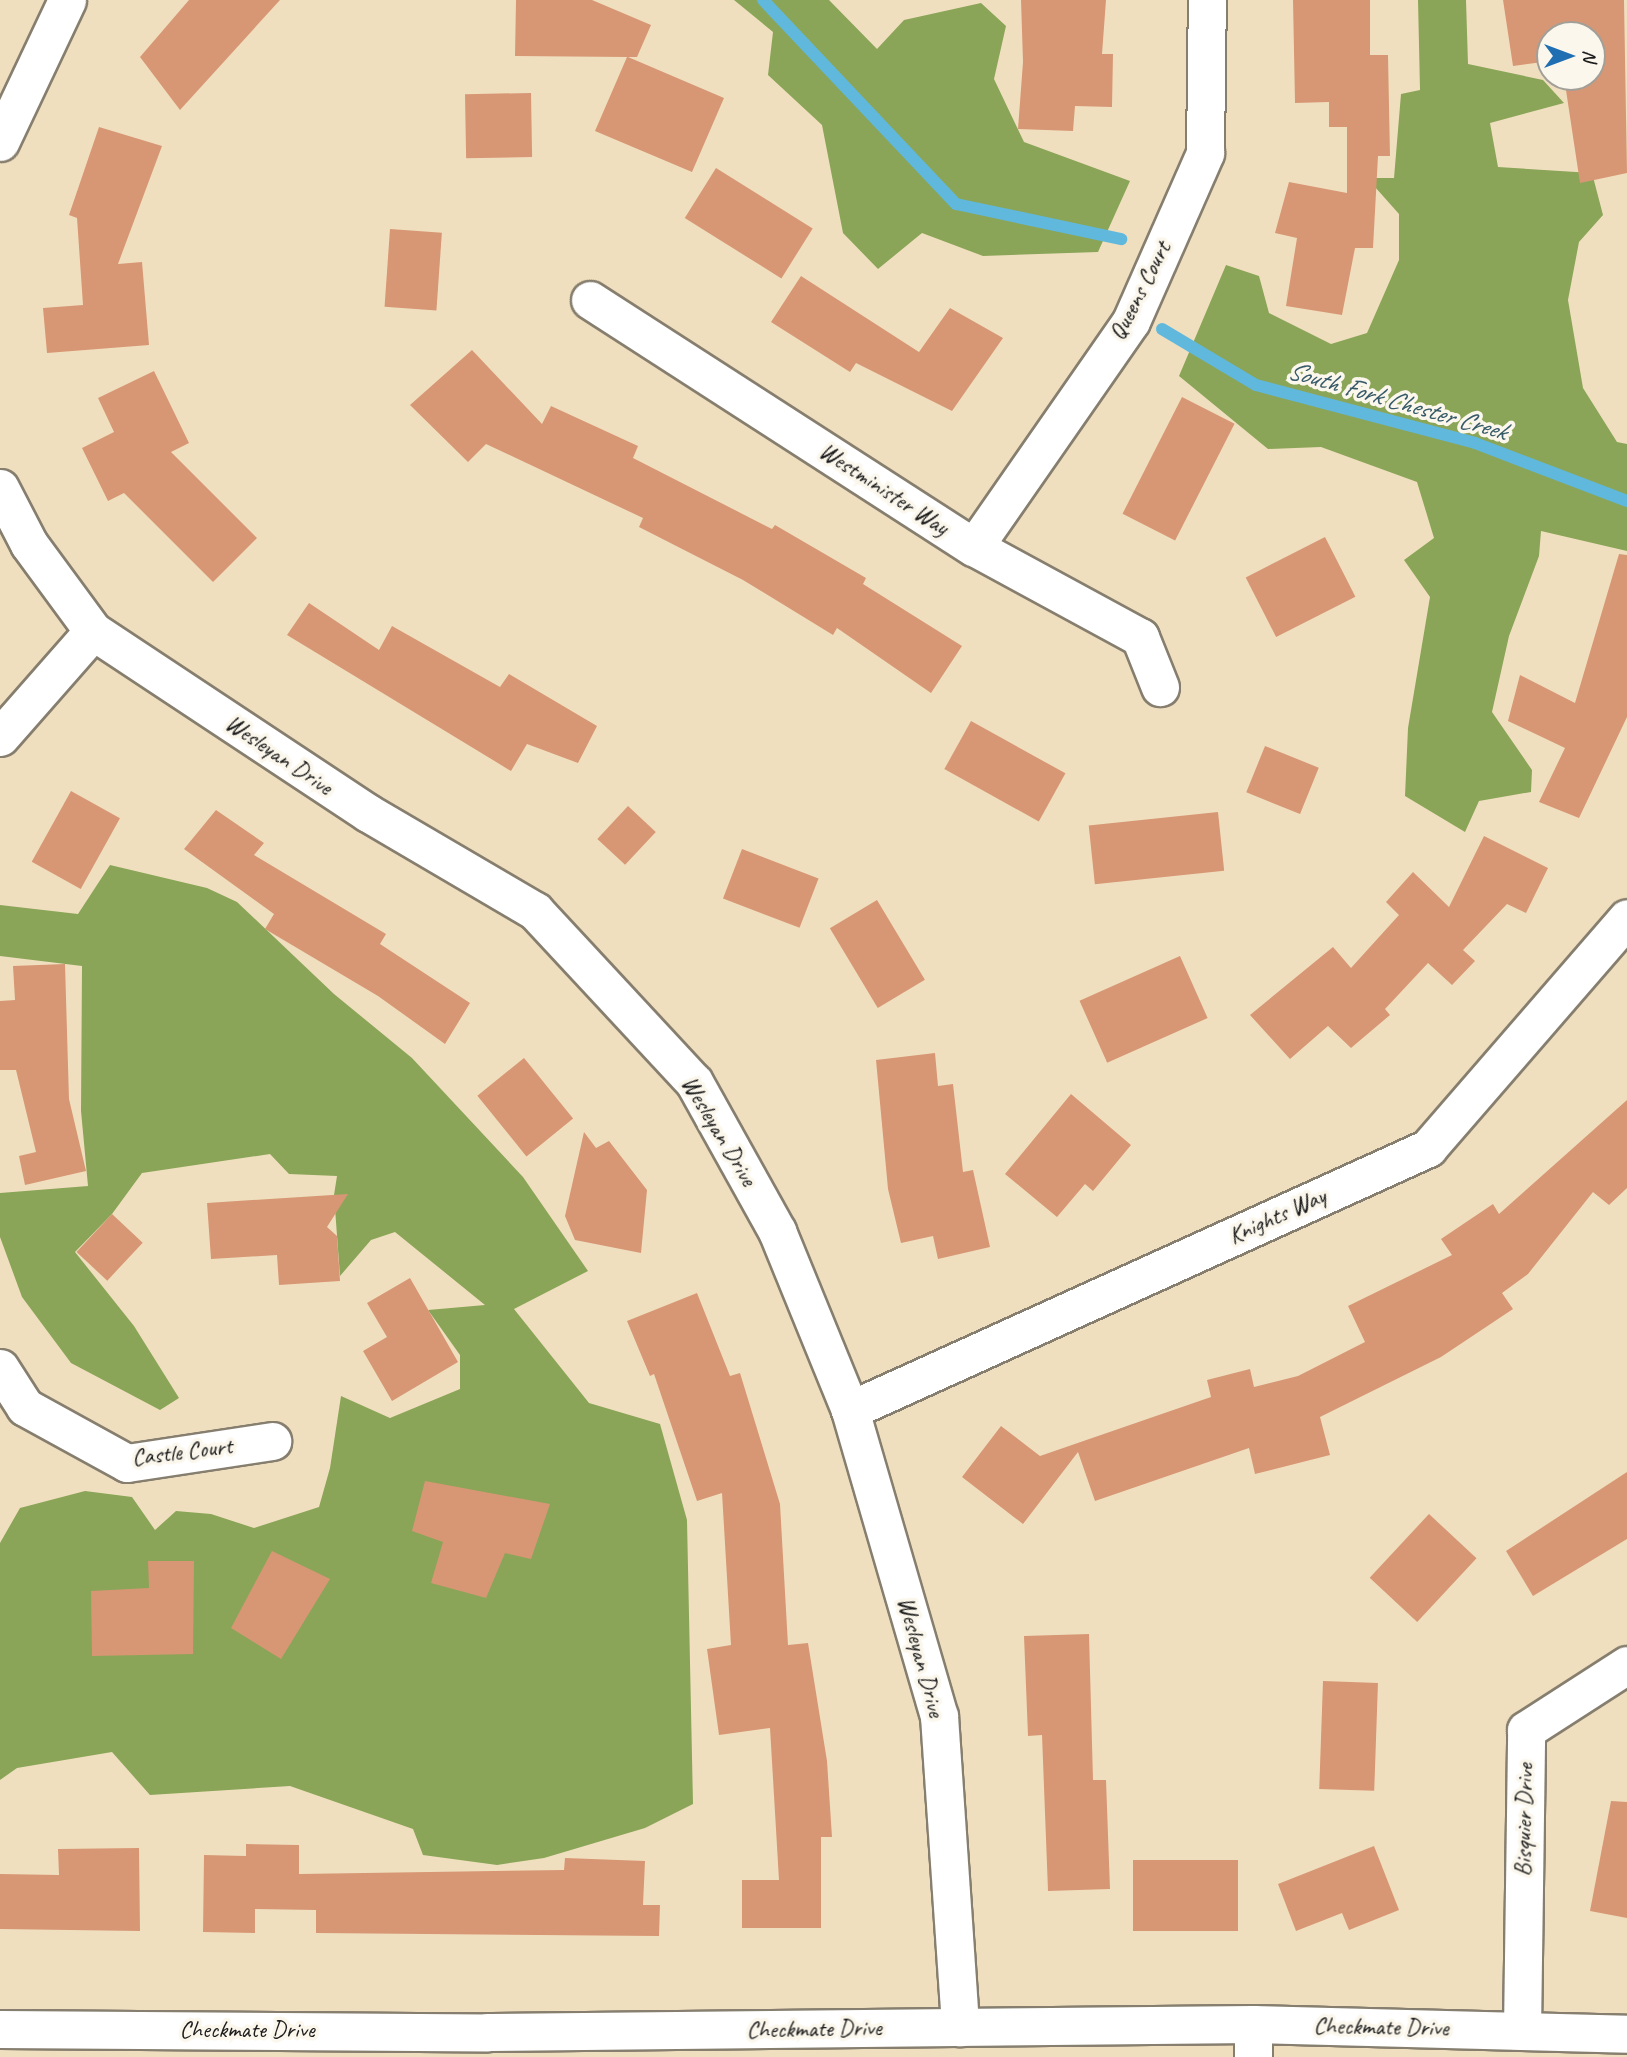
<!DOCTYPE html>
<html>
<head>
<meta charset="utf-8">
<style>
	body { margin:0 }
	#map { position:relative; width:1627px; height:2057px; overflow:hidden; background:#f0dfbf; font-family:Caveat,sans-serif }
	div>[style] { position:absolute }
	.forest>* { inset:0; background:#8aa557 }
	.stream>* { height:12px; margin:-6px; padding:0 6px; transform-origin:6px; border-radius:6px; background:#60b8dd }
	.building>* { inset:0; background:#d79774; transform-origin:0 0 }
	.roads { filter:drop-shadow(2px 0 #867e6e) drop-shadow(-2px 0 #867e6e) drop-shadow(0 2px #867e6e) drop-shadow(0 -2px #867e6e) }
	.minor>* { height:37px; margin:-18.5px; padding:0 18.5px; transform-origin:18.5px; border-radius:18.5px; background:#fff }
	span { translate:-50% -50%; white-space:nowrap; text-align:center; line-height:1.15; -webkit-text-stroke:7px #fbf7ec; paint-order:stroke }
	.street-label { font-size:24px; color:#1c1c1c }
	.water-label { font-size:26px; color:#375a69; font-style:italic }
	.north { position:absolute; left:1536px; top:21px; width:70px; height:70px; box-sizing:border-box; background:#fbf7ec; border:2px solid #a29f99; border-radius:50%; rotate:90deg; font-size:19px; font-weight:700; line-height:28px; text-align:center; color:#1c1c1c }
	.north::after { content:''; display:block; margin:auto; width:24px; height:32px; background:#1f6fb2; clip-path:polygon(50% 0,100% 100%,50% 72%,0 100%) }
</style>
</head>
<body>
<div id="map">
	<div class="forest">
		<div style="clip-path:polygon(734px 0,829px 0,877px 49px,904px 20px,981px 3px,1006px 26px,994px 79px,1024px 142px,1130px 181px,1098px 252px,983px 256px,922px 233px,878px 269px,843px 233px,822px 125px,768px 75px,773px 32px)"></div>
		<div style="clip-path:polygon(1418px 0,1466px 0,1468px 64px,1543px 80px,1564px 103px,1490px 123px,1498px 167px,1592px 173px,1603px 215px,1579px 242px,1568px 300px,1583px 388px,1617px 442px,1627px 444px,1627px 551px,1541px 531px,1539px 556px,1509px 636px,1492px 712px,1532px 770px,1531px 792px,1479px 801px,1465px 832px,1405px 796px,1408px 728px,1430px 597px,1404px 560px,1434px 538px,1417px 482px,1321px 447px,1268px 449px,1179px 376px,1226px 265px,1259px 276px,1269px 313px,1331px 344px,1367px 333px,1399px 260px,1399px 214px,1367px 178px,1394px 178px,1401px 94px,1420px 90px)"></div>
		<div style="clip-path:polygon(110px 865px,207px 888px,237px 902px,334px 994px,412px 1058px,523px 1177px,588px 1271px,514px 1309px,589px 1403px,660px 1424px,687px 1520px,693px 1804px,645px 1828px,544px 1858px,497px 1865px,423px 1855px,413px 1829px,290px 1786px,150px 1795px,112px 1752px,17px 1768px,0 1780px,0 1543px,20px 1508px,85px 1491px,132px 1497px,155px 1530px,176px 1511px,211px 1514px,254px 1528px,319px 1507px,330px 1468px,341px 1396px,390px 1418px,460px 1389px,460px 1355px,428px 1310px,485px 1305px,395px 1232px,371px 1240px,340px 1276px,334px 1195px,337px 1176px,289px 1174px,270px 1154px,142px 1173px,112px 1214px,75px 1252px,134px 1326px,179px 1398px,160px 1410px,71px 1363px,22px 1297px,0 1237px,0 1193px,88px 1186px,81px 1111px,82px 966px,0 956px,0 905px,78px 914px)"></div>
	</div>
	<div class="stream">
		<div style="left:763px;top:0;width:281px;rotate:46.6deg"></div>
		<div style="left:956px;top:204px;width:169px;rotate:12deg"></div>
		<div style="left:1162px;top:329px;width:109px;rotate:30.8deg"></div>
		<div style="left:1256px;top:385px;width:227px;rotate:14.8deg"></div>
		<div style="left:1475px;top:443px;width:163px;rotate:20.9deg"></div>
	</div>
	<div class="building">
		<div style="clip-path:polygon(189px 0,280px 0,180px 110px,140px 57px)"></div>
		<div style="clip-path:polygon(516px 0,592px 0,651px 25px,637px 57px,628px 57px,724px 98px,692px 172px,595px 131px,627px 57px,515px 56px)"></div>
		<div style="clip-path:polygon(1021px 0,1106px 0,1102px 54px,1113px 54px,1112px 107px,1075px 106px,1073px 131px,1018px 129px,1023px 62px)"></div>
		<div style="clip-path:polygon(1293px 0,1370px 0,1370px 55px,1388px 55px,1390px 156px,1378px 156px,1373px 248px,1355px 248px,1342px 315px,1286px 306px,1297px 238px,1275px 233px,1289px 182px,1347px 193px,1347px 127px,1329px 127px,1329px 102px,1295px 103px)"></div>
		<div style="clip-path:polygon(1503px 0,1624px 0,1627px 173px,1580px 183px,1564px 77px,1592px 77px,1592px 35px,1550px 35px,1550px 61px,1513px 66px)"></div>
		<div style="left:531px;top:93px;width:64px;height:66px;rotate:89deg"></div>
		<div style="clip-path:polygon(99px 127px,162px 146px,118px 264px,142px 262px,149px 345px,47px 353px,43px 308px,83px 305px,77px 218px,69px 215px)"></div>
		<div style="left:716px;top:168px;width:114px;height:59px;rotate:32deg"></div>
		<div style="left:390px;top:229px;width:52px;height:78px;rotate:4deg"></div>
		<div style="clip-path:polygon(801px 276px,919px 352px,950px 308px,1003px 338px,952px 411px,856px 363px,850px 372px,771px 322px)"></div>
		<div style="clip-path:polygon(472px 350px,542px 424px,551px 406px,638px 446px,633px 458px,772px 529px,775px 525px,866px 578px,863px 584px,962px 646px,931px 693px,837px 628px,833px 635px,743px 580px,639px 527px,643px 518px,486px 444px,468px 462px,410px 405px)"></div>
		<div style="clip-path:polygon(154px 371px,189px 443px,171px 452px,257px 538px,213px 582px,124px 493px,108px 501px,82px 448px,114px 432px,98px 398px)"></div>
		<div style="left:1182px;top:397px;width:59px;height:131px;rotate:27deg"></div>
		<div style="left:1325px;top:537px;width:67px;height:89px;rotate:63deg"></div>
		<div style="clip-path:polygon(1619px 554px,1627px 555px,1627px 717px,1579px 818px,1539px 802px,1565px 748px,1508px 721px,1520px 675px,1575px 703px)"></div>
		<div style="clip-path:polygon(309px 603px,379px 650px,392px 626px,500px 687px,509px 674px,597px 726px,578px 763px,527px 744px,511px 771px,287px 635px)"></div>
		<div style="left:971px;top:721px;width:108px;height:55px;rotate:29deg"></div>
		<div style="left:1265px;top:746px;width:58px;height:50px;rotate:22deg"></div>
		<div style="left:71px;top:791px;width:56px;height:81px;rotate:29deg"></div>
		<div style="left:628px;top:806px;width:38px;height:45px;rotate:43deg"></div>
		<div style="clip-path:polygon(216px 810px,264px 843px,254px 855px,386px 934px,380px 944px,470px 1003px,445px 1044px,378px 996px,265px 929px,274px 914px,184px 849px)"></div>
		<div style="left:1218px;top:812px;width:59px;height:130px;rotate:84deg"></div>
		<div style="clip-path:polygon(1484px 836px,1548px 868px,1526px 913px,1507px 904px,1463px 950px,1475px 961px,1452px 985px,1428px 963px,1385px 1009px,1390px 1015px,1351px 1048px,1328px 1026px,1290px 1059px,1250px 1015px,1333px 947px,1351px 968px,1399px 915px,1386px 902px,1413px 872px,1449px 907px)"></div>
		<div style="left:742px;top:849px;width:82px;height:53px;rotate:21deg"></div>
		<div style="left:877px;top:900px;width:93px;height:55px;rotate:59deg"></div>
		<div style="left:1180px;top:956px;width:68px;height:110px;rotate:66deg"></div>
		<div style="clip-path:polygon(65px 964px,69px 1099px,86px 1171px,25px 1185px,19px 1156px,36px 1152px,16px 1070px,0 1070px,0 1001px,15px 1000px,13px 966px)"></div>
		<div style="clip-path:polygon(935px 1053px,938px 1086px,953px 1084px,963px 1172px,973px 1170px,990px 1247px,938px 1259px,933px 1236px,901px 1243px,888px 1189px,876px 1060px)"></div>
		<div style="left:524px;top:1058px;width:78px;height:60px;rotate:51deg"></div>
		<div style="clip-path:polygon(1071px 1094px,1131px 1145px,1093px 1191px,1085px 1184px,1057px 1217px,1005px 1174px)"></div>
		<div style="clip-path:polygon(1627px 1100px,1627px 1188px,1609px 1205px,1593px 1192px,1528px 1274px,1502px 1293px,1513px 1309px,1441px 1357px,1320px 1417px,1330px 1455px,1255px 1474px,1249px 1448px,1095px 1501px,1078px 1452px,1023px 1524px,962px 1477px,1001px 1426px,1040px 1456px,1211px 1397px,1207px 1380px,1250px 1369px,1254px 1387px,1298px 1376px,1365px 1342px,1348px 1306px,1452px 1255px,1441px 1239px,1493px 1204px,1499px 1214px)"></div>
		<div style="clip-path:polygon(584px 1132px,596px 1148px,609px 1141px,647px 1190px,641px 1253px,575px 1240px,565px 1216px)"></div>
		<div style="clip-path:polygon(348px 1194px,327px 1227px,337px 1236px,340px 1281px,279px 1285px,277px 1255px,211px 1259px,207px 1203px)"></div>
		<div style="left:112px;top:1214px;width:42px;height:52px;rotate:43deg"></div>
		<div style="clip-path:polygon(410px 1278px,458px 1362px,392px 1401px,363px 1351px,387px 1337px,367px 1303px)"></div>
		<div style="clip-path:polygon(697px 1293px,730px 1376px,740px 1373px,780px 1504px,788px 1645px,808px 1643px,827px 1761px,832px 1837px,821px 1837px,821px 1928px,742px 1928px,742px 1880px,779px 1880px,770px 1728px,719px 1735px,707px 1649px,731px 1645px,722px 1493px,697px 1501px,654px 1374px,650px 1376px,627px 1321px)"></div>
		<div style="clip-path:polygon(1627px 1472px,1627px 1539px,1533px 1596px,1506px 1551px)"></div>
		<div style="clip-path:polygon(425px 1481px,550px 1504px,531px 1559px,505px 1553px,486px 1598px,431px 1583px,443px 1542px,412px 1531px)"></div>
		<div style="left:1429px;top:1514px;width:65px;height:87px;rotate:43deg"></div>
		<div style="clip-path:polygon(272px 1551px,330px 1579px,281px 1659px,231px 1628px)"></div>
		<div style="clip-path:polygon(148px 1561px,194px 1561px,193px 1654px,92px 1656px,91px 1591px,149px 1588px)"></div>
		<div style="clip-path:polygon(1089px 1634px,1093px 1780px,1106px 1780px,1110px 1889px,1048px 1891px,1042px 1735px,1028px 1736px,1024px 1636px)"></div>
		<div style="left:1323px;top:1681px;width:55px;height:108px;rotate:2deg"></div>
		<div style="clip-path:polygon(1611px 1801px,1627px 1802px,1627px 1918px,1590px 1911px)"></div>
		<div style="clip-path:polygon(246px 1844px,299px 1845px,299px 1874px,564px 1870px,565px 1858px,645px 1861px,643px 1905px,660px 1905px,659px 1936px,316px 1933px,316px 1910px,255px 1909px,255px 1933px,203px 1932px,204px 1855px,246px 1856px)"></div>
		<div style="clip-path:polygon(1374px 1846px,1399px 1910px,1349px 1930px,1342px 1913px,1296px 1931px,1278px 1884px)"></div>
		<div style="clip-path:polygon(139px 1848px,140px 1931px,0 1929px,0 1874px,59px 1875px,58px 1849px)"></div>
		<div style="left:1238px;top:1860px;width:71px;height:105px;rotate:90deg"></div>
	</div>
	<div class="roads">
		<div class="minor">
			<div style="left:0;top:142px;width:157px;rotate:-64.7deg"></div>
			<div style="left:590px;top:300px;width:457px;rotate:32.8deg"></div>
			<div style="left:974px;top:547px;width:189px;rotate:28.5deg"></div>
			<div style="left:1140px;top:637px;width:54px;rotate:68.2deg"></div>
			<div style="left:0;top:488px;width:63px;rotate:62.6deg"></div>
			<div style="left:29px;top:544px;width:108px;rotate:53.7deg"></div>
			<div style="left:93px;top:631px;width:330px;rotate:33.5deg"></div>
			<div style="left:368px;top:813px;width:194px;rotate:30.4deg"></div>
			<div style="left:535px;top:911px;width:233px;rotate:47.1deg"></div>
			<div style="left:694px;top:1082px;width:171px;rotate:60.9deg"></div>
			<div style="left:777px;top:1231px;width:193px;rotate:67.8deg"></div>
			<div style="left:850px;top:1410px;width:319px;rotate:73.8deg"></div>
			<div style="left:939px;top:1716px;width:312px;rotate:86.1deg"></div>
			<div style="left:974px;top:547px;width:275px;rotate:-55.2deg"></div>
			<div style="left:1131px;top:321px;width:184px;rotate:-66.2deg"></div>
			<div style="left:1205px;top:153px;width:153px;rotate:-89.3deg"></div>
			<div style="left:0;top:737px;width:141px;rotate:-48.7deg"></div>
			<div style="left:0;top:1368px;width:46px;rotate:57.3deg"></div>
			<div style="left:25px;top:1407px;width:116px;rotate:28.8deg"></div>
			<div style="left:127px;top:1463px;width:147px;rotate:-8.6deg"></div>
			<div style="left:850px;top:1410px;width:635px;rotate:-24.38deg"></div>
			<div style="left:1428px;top:1148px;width:304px;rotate:-49.1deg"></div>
			<div style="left:0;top:2029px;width:487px;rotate:0.4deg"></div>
			<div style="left:487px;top:2032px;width:766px;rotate:-0.6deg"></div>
			<div style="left:1253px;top:2024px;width:374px;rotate:1.5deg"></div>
			<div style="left:1522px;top:2030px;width:300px;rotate:-89.2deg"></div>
			<div style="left:1526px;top:1730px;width:120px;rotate:-32.8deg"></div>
			<div style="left:1253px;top:2057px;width:33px;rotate:-90deg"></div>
		</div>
	</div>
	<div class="street-label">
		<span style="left:1140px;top:291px;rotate:-63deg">Queens Court</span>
		<span style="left:884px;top:489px;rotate:33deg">Westminister Way</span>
		<span style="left:279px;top:755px;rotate:34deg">Wesleyan Drive</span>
		<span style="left:719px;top:1131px;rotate:59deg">Wesleyan Drive</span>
		<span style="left:1277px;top:1216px;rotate:-24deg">Knights Way</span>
		<span style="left:182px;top:1452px;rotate:-7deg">Castle Court</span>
		<span style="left:921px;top:1657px;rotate:75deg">Wesleyan Drive</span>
		<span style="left:1524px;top:1820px;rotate:-89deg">Bisquier Drive</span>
		<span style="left:1381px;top:2027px;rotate:1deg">Checkmate Drive</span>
		<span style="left:814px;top:2029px;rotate:-1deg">Checkmate Drive</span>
		<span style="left:247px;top:2030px">Checkmate Drive</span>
	</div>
	<div class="water-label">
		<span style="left:1397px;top:401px;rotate:16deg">South Fork Chester Creek</span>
	</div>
	<div class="north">N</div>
</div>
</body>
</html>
